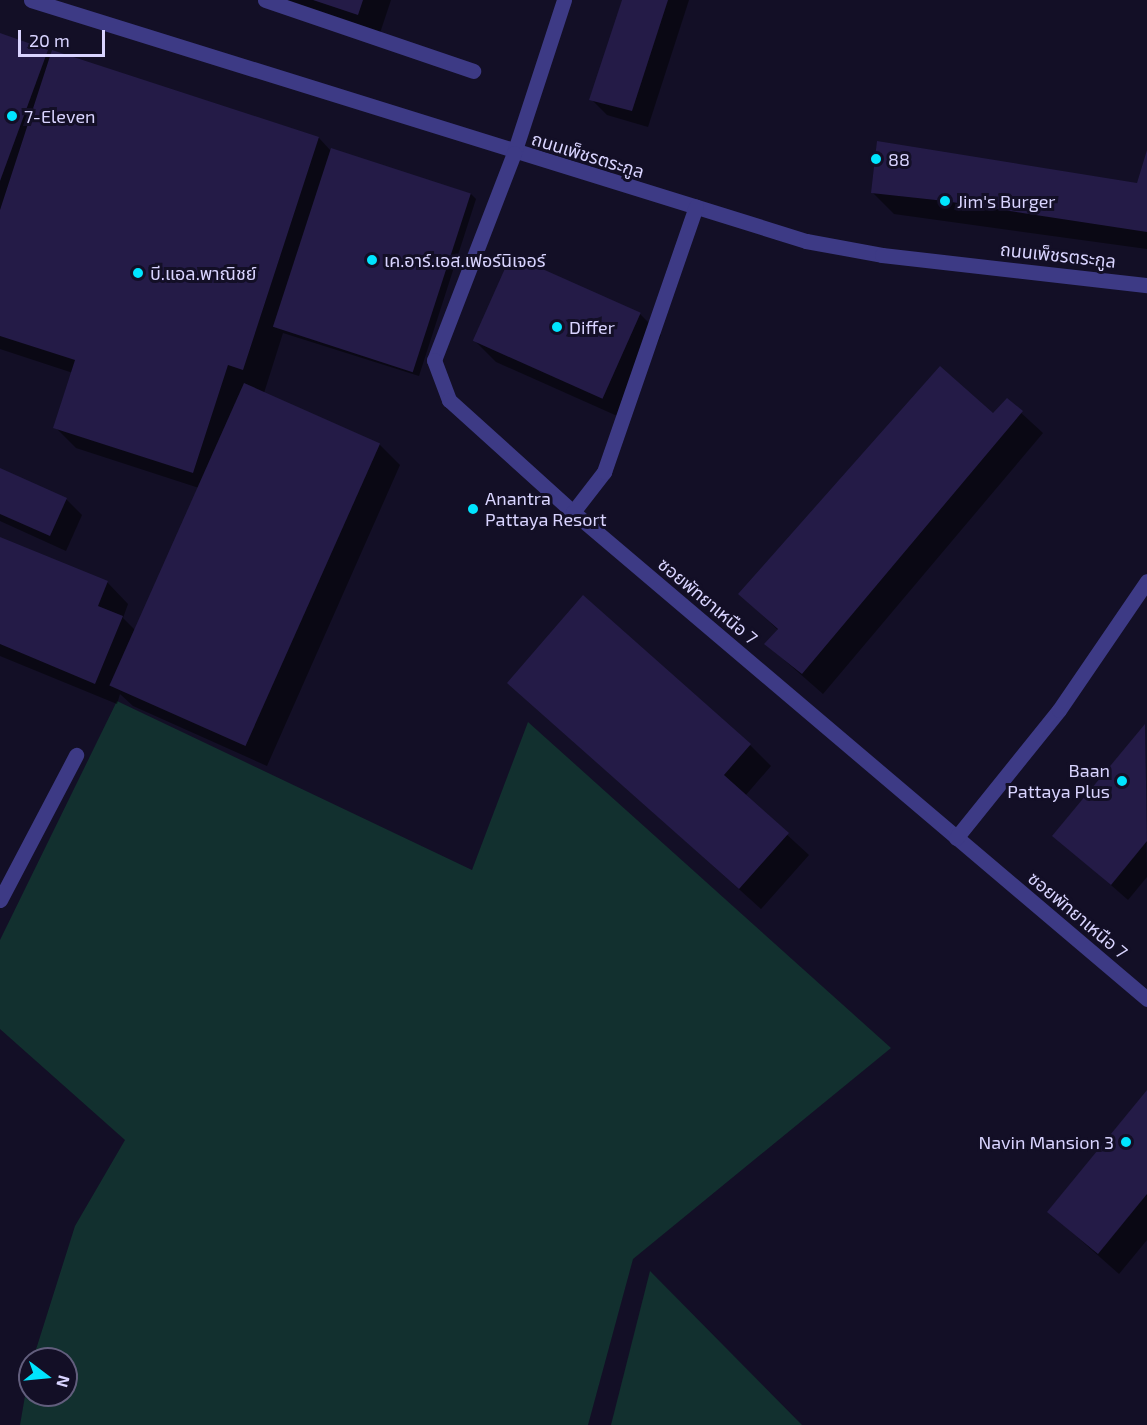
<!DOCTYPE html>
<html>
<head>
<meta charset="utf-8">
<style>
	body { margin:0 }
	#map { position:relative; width:1147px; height:1425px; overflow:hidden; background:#130f26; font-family:"Exo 2","Noto Sans Thai",sans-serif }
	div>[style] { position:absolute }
	.green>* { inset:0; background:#12302f }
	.shadow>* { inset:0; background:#0007 }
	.building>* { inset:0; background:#241b47; transform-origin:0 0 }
	.minor>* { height:15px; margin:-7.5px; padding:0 7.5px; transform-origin:7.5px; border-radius:7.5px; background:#3d3a85 }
	.dots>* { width:16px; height:16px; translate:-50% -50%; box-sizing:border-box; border:3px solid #130f26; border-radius:50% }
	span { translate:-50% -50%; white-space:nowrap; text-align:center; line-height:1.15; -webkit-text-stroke:6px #130f26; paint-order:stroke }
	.poi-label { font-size:18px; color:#d9d4ff }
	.left { translate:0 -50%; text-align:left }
	.right { translate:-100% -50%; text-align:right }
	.street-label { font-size:18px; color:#d9d4ff }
	.north { position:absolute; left:18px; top:1347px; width:60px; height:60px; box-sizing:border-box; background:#130f26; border:2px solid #625e7d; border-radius:50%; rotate:106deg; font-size:16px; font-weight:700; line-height:24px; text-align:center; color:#d9d4ff }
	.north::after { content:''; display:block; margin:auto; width:21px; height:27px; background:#00e5ff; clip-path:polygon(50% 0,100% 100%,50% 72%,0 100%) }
	.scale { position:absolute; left:18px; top:30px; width:87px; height:27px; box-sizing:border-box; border:3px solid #d9d4ff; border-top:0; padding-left:8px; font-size:18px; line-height:21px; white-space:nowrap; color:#d9d4ff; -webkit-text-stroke:4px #130f26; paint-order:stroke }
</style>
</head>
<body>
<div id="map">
	<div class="green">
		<div style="clip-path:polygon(117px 701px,472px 870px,528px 722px,891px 1048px,633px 1259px,588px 1425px,20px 1425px,30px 1367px,30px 1395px,66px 1395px,66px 1359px,33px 1359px,75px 1226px,125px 1140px,0 1029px,0 940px)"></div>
		<div style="clip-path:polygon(650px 1271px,802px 1425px,611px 1425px)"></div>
	</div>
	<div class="shadow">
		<div style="clip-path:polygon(273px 0,391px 0,379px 36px)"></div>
		<div style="clip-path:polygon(624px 0,689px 0,648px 127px,607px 115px,591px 99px)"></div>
		<div style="clip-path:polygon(0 35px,52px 56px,319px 138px,331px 151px,471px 194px,476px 199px,419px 376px,283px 333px,264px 393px,379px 444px,400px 465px,267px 766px,133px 706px,120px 694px,117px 704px,0 656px,0 538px,107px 582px,128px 604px,123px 618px,136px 631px,199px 488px,76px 448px,55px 427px,73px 373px,0 349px)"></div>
		<div style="clip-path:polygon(1147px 153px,1147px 249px,894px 214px,873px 193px,1138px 185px)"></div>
		<div style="clip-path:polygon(640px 314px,661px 335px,624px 419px,496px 362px,475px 341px)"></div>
		<div style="clip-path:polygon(1007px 400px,1043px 433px,823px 694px,766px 644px,779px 631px,740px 594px,993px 415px)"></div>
		<div style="clip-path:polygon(0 470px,66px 499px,82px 515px,66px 551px,0 521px)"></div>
		<div style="clip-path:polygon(509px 682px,750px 745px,771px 766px,745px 796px,809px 855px,761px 909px)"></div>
		<div style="clip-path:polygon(1145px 726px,1147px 877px,1128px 900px,1054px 835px)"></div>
		<div style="clip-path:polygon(1147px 1092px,1147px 1240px,1119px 1274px,1049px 1212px)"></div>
	</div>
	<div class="building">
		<div style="clip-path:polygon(313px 0,363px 0,358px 15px)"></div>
		<div style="clip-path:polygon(622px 0,668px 0,632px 111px,589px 100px)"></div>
		<div style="clip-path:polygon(0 33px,48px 50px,0 181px)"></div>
		<div style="clip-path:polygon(52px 50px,319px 137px,243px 370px,228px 365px,193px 473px,53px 428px,75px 360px,0 336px,0 210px)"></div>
		<div style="clip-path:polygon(877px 141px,1137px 183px,1147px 150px,1147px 232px,945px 201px,871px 193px)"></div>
		<div style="left:331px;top:148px;width:147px;height:188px;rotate:18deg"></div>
		<div style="left:511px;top:255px;width:142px;height:94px;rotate:24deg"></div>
		<div style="clip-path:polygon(940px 366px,993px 413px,1007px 398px,1023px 411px,802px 674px,764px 644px,778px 629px,738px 594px)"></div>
		<div style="left:244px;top:383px;width:149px;height:331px;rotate:24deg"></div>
		<div style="clip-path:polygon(0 468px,67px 498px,50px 536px,0 514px)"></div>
		<div style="clip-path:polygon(0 537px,108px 581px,98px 606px,123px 616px,95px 684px,0 644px)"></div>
		<div style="clip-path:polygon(583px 595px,751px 744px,724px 775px,789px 833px,739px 889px,507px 683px)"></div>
		<div style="clip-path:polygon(1145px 724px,1147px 841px,1111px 885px,1052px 836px)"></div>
		<div style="clip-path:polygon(1147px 1090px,1147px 1194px,1098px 1254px,1047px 1212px)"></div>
	</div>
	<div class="minor">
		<div style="left:31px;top:0;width:812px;rotate:17.27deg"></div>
		<div style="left:806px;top:241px;width:77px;rotate:10.4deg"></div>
		<div style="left:882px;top:255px;width:267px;rotate:6.5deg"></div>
		<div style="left:265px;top:0;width:220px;rotate:18.8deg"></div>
		<div style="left:564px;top:0;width:161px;rotate:108.1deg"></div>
		<div style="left:514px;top:153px;width:222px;rotate:111.1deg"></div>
		<div style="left:434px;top:360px;width:43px;rotate:69.4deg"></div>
		<div style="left:449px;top:400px;width:167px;rotate:42.1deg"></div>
		<div style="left:573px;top:512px;width:753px;rotate:40.31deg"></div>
		<div style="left:573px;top:512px;width:51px;rotate:-52.2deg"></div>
		<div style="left:604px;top:472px;width:281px;rotate:-70.9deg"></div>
		<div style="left:956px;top:838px;width:164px;rotate:-51.2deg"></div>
		<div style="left:1059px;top:710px;width:156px;rotate:-55.7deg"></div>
		<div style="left:0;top:900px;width:164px;rotate:-62.3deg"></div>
	</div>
	<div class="dots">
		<div style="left:12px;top:116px;background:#00e5ff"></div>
		<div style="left:876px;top:159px;background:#00e5ff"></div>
		<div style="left:945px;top:201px;background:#00e5ff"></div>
		<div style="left:372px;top:260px;background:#00e5ff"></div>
		<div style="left:138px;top:273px;background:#00e5ff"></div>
		<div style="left:557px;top:327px;background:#00e5ff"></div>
		<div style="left:473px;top:509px;background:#00e5ff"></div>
		<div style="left:1122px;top:781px;background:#00e5ff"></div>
		<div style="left:1126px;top:1142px;background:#00e5ff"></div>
	</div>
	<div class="poi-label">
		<span class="left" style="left:24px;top:116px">7-Eleven</span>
		<span class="left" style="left:888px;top:159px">88</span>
		<span class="left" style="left:957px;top:201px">Jim's Burger</span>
		<span class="left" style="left:384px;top:260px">เค.อาร์.เอส.เฟอร์นิเจอร์</span>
		<span class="left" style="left:150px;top:273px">บี.แอล.พาณิชย์</span>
		<span class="left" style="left:569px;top:327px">Differ</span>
		<span class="left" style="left:485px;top:509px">Anantra<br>Pattaya Resort</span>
		<span class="right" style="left:1110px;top:781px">Baan<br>Pattaya Plus</span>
		<span class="right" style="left:1114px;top:1142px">Navin Mansion 3</span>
	</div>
	<div class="street-label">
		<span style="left:588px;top:155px;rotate:17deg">ถนนเพ็ชรตระกูล</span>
		<span style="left:1058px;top:255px;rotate:6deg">ถนนเพ็ชรตระกูล</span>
		<span style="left:708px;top:601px;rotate:40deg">ซอยพัทยาเหนือ 7</span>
		<span style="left:1078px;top:915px;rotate:40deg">ซอยพัทยาเหนือ 7</span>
	</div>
	<div class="north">N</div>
	<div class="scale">20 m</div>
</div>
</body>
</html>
